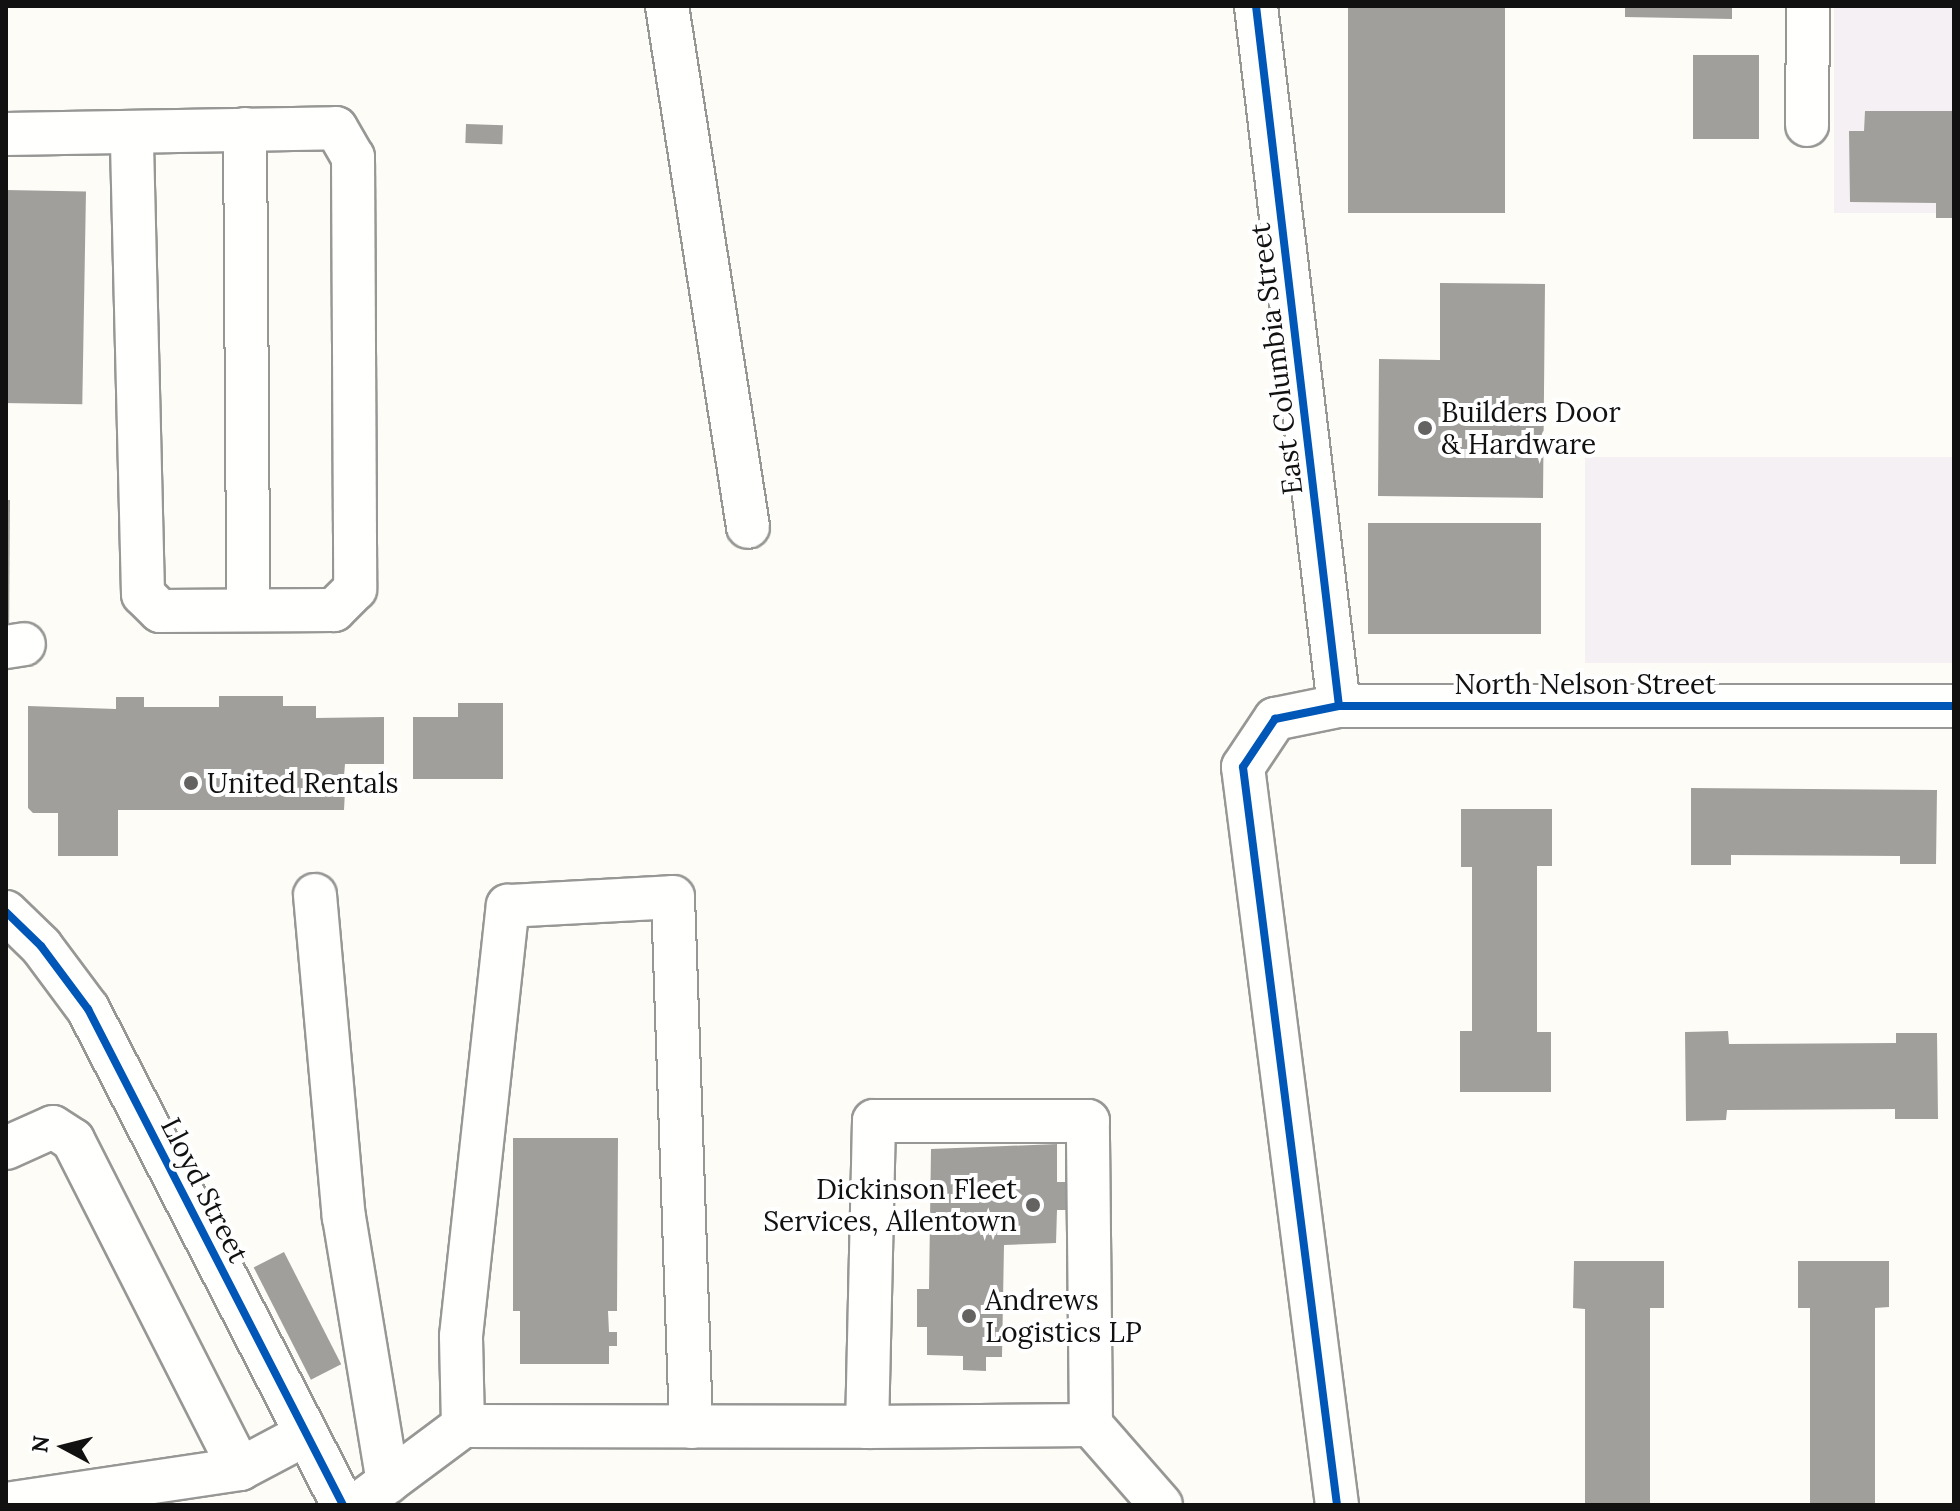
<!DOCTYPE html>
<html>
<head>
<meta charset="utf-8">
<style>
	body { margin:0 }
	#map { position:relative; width:1960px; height:1511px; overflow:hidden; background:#fdfcf7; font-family:Lora,serif }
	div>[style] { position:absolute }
	.industrial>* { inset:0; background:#f5f0f3; transform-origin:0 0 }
	.building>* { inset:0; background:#a19f9c; transform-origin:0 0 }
	.roads { filter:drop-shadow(2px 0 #979795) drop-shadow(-2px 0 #979795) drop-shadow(0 2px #979795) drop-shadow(0 -2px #979795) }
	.minor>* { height:42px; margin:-21px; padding:0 21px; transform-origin:21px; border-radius:21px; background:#fffffe }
	.cycleway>* { height:8px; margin:-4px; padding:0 4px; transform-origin:4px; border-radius:4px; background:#0057b8 }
	.dots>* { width:22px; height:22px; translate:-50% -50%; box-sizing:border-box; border:4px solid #fff; border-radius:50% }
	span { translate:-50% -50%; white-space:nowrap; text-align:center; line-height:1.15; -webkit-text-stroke:8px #fff; paint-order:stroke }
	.street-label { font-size:28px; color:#111 }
	.poi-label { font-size:28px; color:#111 }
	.left { translate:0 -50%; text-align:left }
	.right { translate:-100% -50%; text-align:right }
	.frame { position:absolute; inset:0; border:8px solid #111; pointer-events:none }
	.north { position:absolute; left:24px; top:1407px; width:80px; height:80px; -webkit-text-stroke:6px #fff; paint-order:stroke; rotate:277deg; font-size:22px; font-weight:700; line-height:32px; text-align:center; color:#111 }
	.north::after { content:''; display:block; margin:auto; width:28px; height:36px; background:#111; clip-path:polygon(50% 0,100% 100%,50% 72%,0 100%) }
</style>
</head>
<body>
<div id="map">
	<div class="industrial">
		<div style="left:1834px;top:6px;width:120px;height:207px"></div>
		<div style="left:1954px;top:457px;width:206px;height:369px;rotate:90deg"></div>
	</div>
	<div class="building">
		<div style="left:1348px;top:6px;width:157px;height:207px"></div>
		<div style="clip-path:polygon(1625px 6px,1732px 6px,1732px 19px,1625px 17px)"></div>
		<div style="left:1693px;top:55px;width:66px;height:84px"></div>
		<div style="clip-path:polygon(1865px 111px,1954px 111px,1954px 218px,1936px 218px,1936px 203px,1850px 202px,1849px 131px,1864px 131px)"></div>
		<div style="left:466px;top:124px;width:37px;height:19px;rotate:2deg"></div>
		<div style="left:6px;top:190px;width:80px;height:213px;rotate:1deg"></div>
		<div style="clip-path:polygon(1440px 283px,1545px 284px,1543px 498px,1378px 496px,1379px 359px,1440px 360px)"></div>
		<div style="clip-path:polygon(6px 500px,10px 500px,9px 642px,6px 642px)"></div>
		<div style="left:1368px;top:523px;width:173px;height:111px"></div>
		<div style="clip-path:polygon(219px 696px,283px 696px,283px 706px,316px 706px,316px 718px,384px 717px,384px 764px,345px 764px,344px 776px,354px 776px,354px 791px,345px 791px,344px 810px,118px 810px,118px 856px,58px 856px,58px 813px,33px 813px,28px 808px,28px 706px,116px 709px,116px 697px,144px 697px,144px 707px,219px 707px)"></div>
		<div style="clip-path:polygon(458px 703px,503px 703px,503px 779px,413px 779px,413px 717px,458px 717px)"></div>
		<div style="clip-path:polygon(1691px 788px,1937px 790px,1936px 864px,1900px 864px,1900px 856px,1731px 855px,1731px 865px,1691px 865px)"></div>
		<div style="clip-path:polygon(1461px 809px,1552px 809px,1552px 866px,1537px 866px,1537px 1032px,1551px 1032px,1551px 1092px,1460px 1092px,1460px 1031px,1472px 1031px,1472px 867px,1461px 867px)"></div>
		<div style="clip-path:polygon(1728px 1031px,1729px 1044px,1896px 1043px,1896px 1033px,1937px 1033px,1938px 1119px,1895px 1119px,1895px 1109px,1727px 1110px,1726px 1120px,1686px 1121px,1685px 1032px)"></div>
		<div style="clip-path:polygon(513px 1138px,618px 1138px,617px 1311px,608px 1311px,609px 1332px,617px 1332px,617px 1346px,609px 1346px,609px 1364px,520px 1364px,520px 1311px,513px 1311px)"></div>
		<div style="clip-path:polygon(1057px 1144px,1057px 1182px,1071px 1182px,1070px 1210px,1057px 1210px,1056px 1243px,1004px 1245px,1002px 1357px,986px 1357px,986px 1371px,963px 1370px,963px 1356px,927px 1355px,927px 1327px,917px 1327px,917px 1289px,929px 1289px,931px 1149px)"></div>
		<div style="left:284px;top:1252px;width:126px;height:34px;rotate:63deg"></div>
		<div style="clip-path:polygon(1574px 1261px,1664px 1261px,1664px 1308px,1650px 1308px,1650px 1505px,1585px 1505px,1585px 1309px,1573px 1308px)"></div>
		<div style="clip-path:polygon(1798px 1261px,1889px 1261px,1889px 1307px,1875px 1308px,1875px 1505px,1810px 1505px,1810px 1308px,1798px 1308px)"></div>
	</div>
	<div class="roads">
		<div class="minor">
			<div style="left:667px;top:6px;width:527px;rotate:81.16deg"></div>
			<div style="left:1256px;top:6px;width:705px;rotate:83.24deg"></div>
			<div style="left:1807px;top:125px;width:119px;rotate:-89.5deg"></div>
			<div style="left:245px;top:129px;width:481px;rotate:89.6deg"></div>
			<div style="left:6px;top:134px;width:330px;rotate:-1deg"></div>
			<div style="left:336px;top:128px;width:34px;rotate:60deg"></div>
			<div style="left:353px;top:157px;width:432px;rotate:89.7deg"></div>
			<div style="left:355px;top:589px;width:30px;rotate:135deg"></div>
			<div style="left:334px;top:610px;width:174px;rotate:179.7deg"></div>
			<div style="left:160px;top:611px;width:24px;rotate:-135deg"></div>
			<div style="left:143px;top:594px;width:462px;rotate:-91.4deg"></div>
			<div style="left:6px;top:647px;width:18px;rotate:-9deg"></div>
			<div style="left:315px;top:895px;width:323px;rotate:84.9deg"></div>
			<div style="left:344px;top:1217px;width:269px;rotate:80.6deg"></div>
			<div style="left:6px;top:912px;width:49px;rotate:44.2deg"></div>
			<div style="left:41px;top:946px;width:79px;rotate:53.3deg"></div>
			<div style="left:88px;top:1009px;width:558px;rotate:62.79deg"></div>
			<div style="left:6px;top:1148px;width:51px;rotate:-24.1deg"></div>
			<div style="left:53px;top:1127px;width:24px;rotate:33deg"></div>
			<div style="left:73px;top:1140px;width:369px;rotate:63.1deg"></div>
			<div style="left:1091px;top:1425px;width:106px;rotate:48.8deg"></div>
			<div style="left:463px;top:1426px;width:90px;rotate:-91.3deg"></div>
			<div style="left:461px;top:1336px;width:433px;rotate:-83.8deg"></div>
			<div style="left:508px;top:906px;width:165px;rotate:-3.1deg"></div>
			<div style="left:673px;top:897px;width:530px;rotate:88.05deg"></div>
			<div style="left:6px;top:1504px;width:237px;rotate:-8.5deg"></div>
			<div style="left:240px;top:1469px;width:75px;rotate:-27.9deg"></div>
			<div style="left:357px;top:1505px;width:132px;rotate:-36.7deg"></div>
			<div style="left:463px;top:1426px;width:404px;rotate:0.1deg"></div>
			<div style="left:867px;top:1427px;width:224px;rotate:-0.5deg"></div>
			<div style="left:1091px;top:1425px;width:304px;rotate:-90.6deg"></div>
			<div style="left:1088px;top:1121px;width:214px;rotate:180deg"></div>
			<div style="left:874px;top:1121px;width:306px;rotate:91.3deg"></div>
			<div style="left:1337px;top:1505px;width:744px;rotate:-97.26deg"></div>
			<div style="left:1243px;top:767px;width:58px;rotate:-56.3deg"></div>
			<div style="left:1275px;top:719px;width:65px;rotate:-11.5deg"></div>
			<div style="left:1339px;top:706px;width:615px"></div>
		</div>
	</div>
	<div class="cycleway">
		<div style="left:1256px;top:6px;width:705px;rotate:83.24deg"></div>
		<div style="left:6px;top:912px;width:49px;rotate:44.2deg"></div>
		<div style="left:41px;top:946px;width:79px;rotate:53.3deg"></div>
		<div style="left:88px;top:1009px;width:558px;rotate:62.79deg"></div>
		<div style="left:1337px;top:1505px;width:744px;rotate:-97.26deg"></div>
		<div style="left:1243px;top:767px;width:58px;rotate:-56.3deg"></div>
		<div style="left:1275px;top:719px;width:65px;rotate:-11.5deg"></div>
		<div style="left:1339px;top:706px;width:615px"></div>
	</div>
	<div class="dots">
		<div style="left:1425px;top:428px;background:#646362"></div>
		<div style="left:191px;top:783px;background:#646362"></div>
		<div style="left:1033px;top:1205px;background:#646362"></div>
		<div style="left:969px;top:1316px;background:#646362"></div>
	</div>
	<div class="street-label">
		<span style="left:1276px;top:359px;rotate:-97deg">East Columbia Street</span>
		<span style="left:1585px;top:684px">North Nelson Street</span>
		<span style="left:205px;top:1190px;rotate:63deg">Lloyd Street</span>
	</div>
	<div class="poi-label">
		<span class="left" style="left:1441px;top:428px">Builders Door<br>&amp; Hardware</span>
		<span class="left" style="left:207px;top:783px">United Rentals</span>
		<span class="right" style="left:1017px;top:1205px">Dickinson Fleet<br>Services, Allentown</span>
		<span class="left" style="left:985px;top:1316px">Andrews<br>Logistics LP</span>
	</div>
	<div class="frame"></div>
	<div class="north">N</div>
</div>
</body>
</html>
